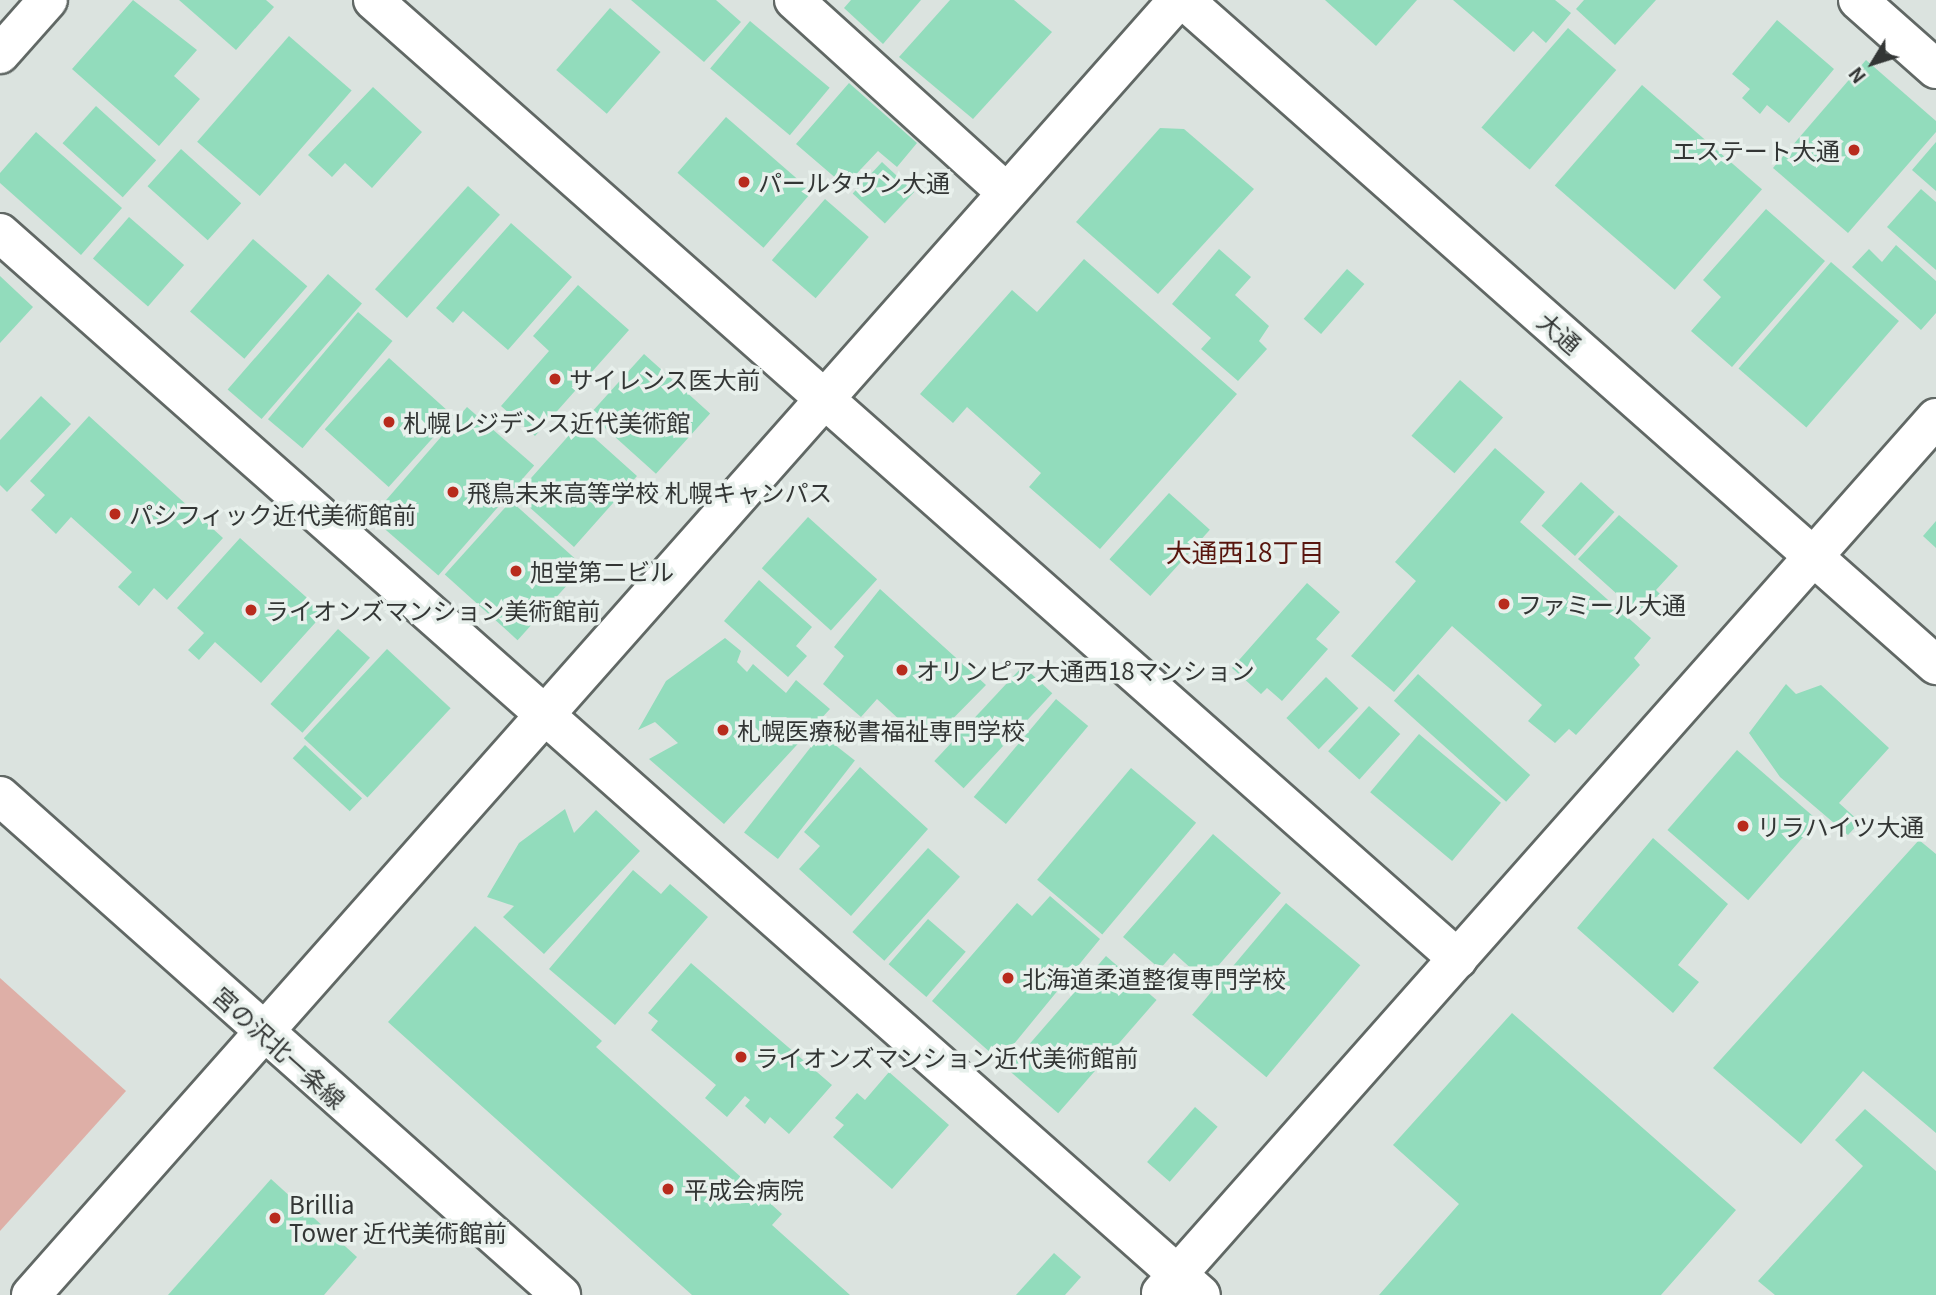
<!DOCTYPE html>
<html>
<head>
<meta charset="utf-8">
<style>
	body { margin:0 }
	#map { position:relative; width:1936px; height:1295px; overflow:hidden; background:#dbe3df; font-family:Georgia,"Noto Sans JP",serif }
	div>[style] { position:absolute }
	.green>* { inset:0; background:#deafa7 }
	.building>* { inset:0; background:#92dcbc; transform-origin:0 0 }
	.roads { filter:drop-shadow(2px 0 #616865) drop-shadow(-2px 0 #616865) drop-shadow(0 2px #616865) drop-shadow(0 -2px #616865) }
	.minor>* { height:38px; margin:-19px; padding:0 19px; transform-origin:19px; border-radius:19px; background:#fff }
	.major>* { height:38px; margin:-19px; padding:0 19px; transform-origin:19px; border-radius:19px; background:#fff }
	.dots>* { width:19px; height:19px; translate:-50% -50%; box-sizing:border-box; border:4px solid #e8f0ec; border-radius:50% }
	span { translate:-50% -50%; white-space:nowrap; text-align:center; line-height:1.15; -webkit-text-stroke:7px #e8f0ec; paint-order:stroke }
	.poi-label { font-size:24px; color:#333635 }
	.right { translate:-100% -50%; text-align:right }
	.left { translate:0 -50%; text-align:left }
	.street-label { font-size:24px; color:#333635 }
	.neighbourhood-label { font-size:26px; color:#58150e }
	.north { position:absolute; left:1838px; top:28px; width:70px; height:70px; -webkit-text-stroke:5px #e8f0ec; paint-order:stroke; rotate:232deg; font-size:19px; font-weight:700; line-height:28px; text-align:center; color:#333635 }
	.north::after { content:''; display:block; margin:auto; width:24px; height:32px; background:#333635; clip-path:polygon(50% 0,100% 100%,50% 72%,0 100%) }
</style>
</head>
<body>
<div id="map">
	<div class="green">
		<div style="clip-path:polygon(0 978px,126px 1091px,0 1231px)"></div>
	</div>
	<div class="building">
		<div style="clip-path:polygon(133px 0,197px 50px,174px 76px,200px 99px,159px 146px,72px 69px)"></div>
		<div style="clip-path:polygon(179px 0,266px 0,274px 7px,236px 50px)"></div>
		<div style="clip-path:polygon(631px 0,716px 0,741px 22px,704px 62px)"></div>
		<div style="clip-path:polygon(851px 0,921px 0,883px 44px,844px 8px)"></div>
		<div style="clip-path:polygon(950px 0,1014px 0,1052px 32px,973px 119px,899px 57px)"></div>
		<div style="clip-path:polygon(1325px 0,1417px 0,1376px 46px)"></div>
		<div style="clip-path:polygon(1453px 0,1555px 0,1571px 13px,1546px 43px,1533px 31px,1514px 52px)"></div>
		<div style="clip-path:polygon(1584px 0,1656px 0,1615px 45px,1576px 9px)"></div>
		<div style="left:610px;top:8px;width:67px;height:82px;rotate:41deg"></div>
		<div style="clip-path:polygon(1777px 20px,1834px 69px,1789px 123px,1767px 105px,1760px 114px,1742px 98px,1750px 89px,1732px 74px)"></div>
		<div style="left:750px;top:21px;width:104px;height:62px;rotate:40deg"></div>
		<div style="left:1568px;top:28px;width:64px;height:132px;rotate:41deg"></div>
		<div style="left:289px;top:36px;width:83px;height:140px;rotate:41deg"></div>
		<div style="clip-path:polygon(1866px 60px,1936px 121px,1936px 132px,1848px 233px,1773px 168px)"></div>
		<div style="clip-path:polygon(849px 83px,917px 143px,897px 167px,878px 151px,845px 186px,796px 144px)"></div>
		<div style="left:1642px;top:85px;width:159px;height:133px;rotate:41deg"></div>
		<div style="clip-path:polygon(373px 87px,422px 132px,372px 188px,345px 163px,332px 177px,308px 155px)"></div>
		<div style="left:96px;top:106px;width:81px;height:50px;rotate:42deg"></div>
		<div style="left:726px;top:117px;width:114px;height:74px;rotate:41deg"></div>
		<div style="clip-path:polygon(1160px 128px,1184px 129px,1254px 189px,1158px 294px,1076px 222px)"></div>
		<div style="clip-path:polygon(36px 132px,122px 208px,81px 255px,0 183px,0 173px)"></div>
		<div style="clip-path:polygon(1936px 142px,1936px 191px,1912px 170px)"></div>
		<div style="left:181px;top:149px;width:81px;height:50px;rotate:42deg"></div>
		<div style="left:882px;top:162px;width:44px;height:43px;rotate:43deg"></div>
		<div style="left:468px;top:186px;width:43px;height:139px;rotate:42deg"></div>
		<div style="clip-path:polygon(1921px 189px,1936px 202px,1936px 270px,1887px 227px)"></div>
		<div style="left:825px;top:199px;width:58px;height:81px;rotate:41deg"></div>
		<div style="clip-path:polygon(1766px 209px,1825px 261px,1732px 367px,1691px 331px,1721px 297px,1703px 280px)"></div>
		<div style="left:129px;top:217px;width:73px;height:55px;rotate:41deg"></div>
		<div style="clip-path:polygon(511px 223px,572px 277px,508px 350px,463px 311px,453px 323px,436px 308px)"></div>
		<div style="left:253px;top:239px;width:72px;height:96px;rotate:41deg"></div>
		<div style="clip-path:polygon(1896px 245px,1936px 281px,1936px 313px,1921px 330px,1852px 267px,1869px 249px,1882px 262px)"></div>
		<div style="clip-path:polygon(1219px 249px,1251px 277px,1235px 295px,1269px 326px,1259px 341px,1267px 349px,1238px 381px,1201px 349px,1211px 338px,1172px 304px)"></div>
		<div style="clip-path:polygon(1084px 259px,1237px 394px,1100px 549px,1029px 487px,1041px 473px,967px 407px,953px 423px,920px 394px,1012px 290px,1037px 312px)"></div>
		<div style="left:1831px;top:262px;width:90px;height:141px;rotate:41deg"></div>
		<div style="left:1347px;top:269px;width:23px;height:66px;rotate:41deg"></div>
		<div style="left:328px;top:274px;width:45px;height:153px;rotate:41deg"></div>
		<div style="clip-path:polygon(0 276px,33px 307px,0 343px)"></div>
		<div style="clip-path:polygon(578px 285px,629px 330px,535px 436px,501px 406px,549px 351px,533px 336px)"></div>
		<div style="left:358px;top:312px;width:45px;height:140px;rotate:40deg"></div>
		<div style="left:644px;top:354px;width:89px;height:81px;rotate:42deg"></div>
		<div style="left:389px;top:358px;width:86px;height:96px;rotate:42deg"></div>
		<div style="left:1460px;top:380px;width:57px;height:74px;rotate:41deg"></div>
		<div style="clip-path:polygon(41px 396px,71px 424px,7px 492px,0 485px,0 440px)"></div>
		<div style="left:467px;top:407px;width:89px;height:146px;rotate:41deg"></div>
		<div style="clip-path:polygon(89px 416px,223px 538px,167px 600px,154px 588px,139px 606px,118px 587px,132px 572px,71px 517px,56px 534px,31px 510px,45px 495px,30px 481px)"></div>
		<div style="clip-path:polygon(579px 424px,637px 476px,574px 547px,527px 505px,535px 496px,524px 486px)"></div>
		<div style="clip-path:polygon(1495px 448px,1545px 492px,1520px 522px,1651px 638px,1634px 658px,1640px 665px,1576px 735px,1569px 729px,1555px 743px,1528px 721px,1542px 705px,1452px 626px,1394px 692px,1351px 656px,1416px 581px,1395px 562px)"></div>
		<div style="left:1581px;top:482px;width:45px;height:59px;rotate:42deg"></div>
		<div style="left:1169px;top:493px;width:55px;height:89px;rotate:42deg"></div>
		<div style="left:511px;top:501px;width:98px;height:99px;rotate:42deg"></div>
		<div style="clip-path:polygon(1619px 515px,1678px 566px,1656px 590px,1660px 594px,1637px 612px,1578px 559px)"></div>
		<div style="left:808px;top:517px;width:93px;height:69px;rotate:42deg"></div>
		<div style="clip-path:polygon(1936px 521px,1936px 548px,1923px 536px)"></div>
		<div style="clip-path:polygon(240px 538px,324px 613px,261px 683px,215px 642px,199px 660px,188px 650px,204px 633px,177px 608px)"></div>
		<div style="clip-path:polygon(759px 580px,812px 627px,796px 646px,807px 656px,788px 677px,724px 621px)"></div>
		<div style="clip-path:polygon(1307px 583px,1340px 612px,1316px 639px,1328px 649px,1282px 701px,1267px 688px,1261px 694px,1232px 668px)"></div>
		<div style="clip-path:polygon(880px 589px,986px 685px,927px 745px,877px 699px,861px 717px,823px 684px,844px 656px,834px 647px)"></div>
		<div style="left:338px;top:629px;width:43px;height:101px;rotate:42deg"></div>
		<div style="clip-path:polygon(725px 638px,741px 651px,737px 662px,747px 672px,753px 664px,786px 693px,796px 680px,830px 709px,724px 824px,649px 759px,678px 743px,655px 722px,638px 730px,666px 681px)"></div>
		<div style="left:387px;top:649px;width:87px;height:122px;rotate:43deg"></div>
		<div style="left:1023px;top:666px;width:40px;height:130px;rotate:43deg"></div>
		<div style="left:1418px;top:674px;width:151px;height:36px;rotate:42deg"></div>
		<div style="left:1326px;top:677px;width:45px;height:57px;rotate:44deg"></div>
		<div style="clip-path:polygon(1786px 684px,1796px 694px,1821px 685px,1889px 748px,1839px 803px,1860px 822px,1848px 835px,1780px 777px,1749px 733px)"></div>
		<div style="left:1056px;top:699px;width:42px;height:128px;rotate:40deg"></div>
		<div style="left:1369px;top:706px;width:42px;height:61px;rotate:42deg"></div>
		<div style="left:821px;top:734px;width:43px;height:125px;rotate:38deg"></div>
		<div style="left:1419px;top:734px;width:107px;height:76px;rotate:40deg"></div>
		<div style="left:305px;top:745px;width:78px;height:18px;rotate:43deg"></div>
		<div style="left:1737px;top:750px;width:107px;height:106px;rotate:41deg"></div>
		<div style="clip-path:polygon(860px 767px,928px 829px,851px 916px,799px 869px,820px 846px,804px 832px)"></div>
		<div style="left:1131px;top:768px;width:85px;height:146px;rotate:40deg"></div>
		<div style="clip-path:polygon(565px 809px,574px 833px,596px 810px,640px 851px,544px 954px,503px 917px,514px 906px,487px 897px,519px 843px)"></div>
		<div style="clip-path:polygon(1213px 834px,1281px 893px,1205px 981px,1174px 953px,1160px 969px,1123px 937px)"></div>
		<div style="clip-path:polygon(1653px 838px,1728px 904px,1678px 965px,1699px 982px,1673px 1013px,1577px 928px)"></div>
		<div style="clip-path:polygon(1919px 840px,1936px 854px,1936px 1133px,1863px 1071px,1801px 1144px,1713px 1068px)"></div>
		<div style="left:928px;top:848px;width:43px;height:113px;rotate:42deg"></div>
		<div style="clip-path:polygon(633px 870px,661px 894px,670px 884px,708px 917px,615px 1025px,549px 969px)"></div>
		<div style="clip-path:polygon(1050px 896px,1100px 939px,1000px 1061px,932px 1001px,1017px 903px,1032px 916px)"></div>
		<div style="left:1286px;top:903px;width:97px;height:146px;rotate:40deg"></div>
		<div style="left:928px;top:919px;width:50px;height:60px;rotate:41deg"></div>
		<div style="clip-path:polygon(475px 926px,602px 1041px,596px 1047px,782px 1214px,772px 1225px,850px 1295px,692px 1295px,388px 1022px)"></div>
		<div style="left:1106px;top:956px;width:67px;height:150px;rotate:41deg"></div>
		<div style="clip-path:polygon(691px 963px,832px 1085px,789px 1134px,770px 1117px,765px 1124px,745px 1106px,750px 1100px,745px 1096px,727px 1117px,705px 1098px,716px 1085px,651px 1030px,658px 1021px,648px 1013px)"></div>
		<div style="clip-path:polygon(1512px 1013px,1736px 1210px,1661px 1295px,1379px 1295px,1459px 1204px,1393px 1145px)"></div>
		<div style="clip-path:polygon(889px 1072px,949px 1125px,892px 1189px,833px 1137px,844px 1125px,835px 1118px,857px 1093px,865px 1100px)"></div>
		<div style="left:1195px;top:1107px;width:30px;height:73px;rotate:41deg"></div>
		<div style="clip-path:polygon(1865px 1109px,1936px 1171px,1936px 1295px,1775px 1295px,1758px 1281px,1863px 1166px,1835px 1140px)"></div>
		<div style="clip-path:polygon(271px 1179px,357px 1257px,324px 1295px,168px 1295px)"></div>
		<div style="clip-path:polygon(1054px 1253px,1081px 1277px,1065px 1295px,1016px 1295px)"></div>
	</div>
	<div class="roads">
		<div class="minor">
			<div style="left:373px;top:0;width:1448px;rotate:41.47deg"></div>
			<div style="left:794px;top:0;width:287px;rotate:42.2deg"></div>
			<div style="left:1184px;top:0;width:1004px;rotate:41.49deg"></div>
			<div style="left:1858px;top:0;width:104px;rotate:41.5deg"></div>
			<div style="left:0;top:54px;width:72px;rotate:-48.4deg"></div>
			<div style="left:0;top:233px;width:1603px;rotate:41.49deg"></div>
			<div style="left:1161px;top:1293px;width:1169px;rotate:-48.47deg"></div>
			<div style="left:31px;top:1295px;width:1730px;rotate:-48.47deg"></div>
		</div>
		<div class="major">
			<div style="left:0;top:796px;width:751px;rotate:41.65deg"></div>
		</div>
	</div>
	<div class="dots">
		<div style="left:1854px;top:150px;background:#b82b1d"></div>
		<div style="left:744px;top:182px;background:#b82b1d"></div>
		<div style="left:555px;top:379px;background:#b82b1d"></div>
		<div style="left:389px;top:422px;background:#b82b1d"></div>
		<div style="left:453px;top:492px;background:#b82b1d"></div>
		<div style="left:115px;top:514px;background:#b82b1d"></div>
		<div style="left:516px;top:571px;background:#b82b1d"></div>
		<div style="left:1504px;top:604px;background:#b82b1d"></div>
		<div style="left:251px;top:610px;background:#b82b1d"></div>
		<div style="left:902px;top:670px;background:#b82b1d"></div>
		<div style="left:723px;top:730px;background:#b82b1d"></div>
		<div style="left:1743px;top:826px;background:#b82b1d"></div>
		<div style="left:1008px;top:978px;background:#b82b1d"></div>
		<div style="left:741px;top:1057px;background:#b82b1d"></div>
		<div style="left:668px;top:1189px;background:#b82b1d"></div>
		<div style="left:275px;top:1218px;background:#b82b1d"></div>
	</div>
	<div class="poi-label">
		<span class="right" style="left:1840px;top:150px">エステート大通</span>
		<span class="left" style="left:758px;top:182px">パールタウン大通</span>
		<span class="left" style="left:569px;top:379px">サイレンス医大前</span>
		<span class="left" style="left:403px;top:422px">札幌レジデンス近代美術館</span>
		<span class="left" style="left:467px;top:492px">飛鳥未来高等学校 札幌キャンパス</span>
		<span class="left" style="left:129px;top:514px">パシフィック近代美術館前</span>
		<span class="left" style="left:530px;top:571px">旭堂第二ビル</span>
		<span class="left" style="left:1518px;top:604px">ファミール大通</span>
		<span class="left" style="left:265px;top:610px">ライオンズマンション美術館前</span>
		<span class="left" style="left:916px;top:670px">オリンピア大通西18マンション</span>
		<span class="left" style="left:737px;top:730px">札幌医療秘書福祉専門学校</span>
		<span class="left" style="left:1757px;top:826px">リラハイツ大通</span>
		<span class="left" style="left:1022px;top:978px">北海道柔道整復専門学校</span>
		<span class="left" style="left:755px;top:1057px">ライオンズマンション近代美術館前</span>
		<span class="left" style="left:684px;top:1189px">平成会病院</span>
		<span class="left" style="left:289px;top:1218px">Brillia<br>Tower 近代美術館前</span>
	</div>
	<div class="street-label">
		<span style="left:1560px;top:332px;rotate:41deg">大通</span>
		<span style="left:280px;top:1047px;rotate:42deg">宮の沢北一条線</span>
	</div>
	<div class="neighbourhood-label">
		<span style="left:1245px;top:551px">大通西18丁目</span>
	</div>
	<div class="north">N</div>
</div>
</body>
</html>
